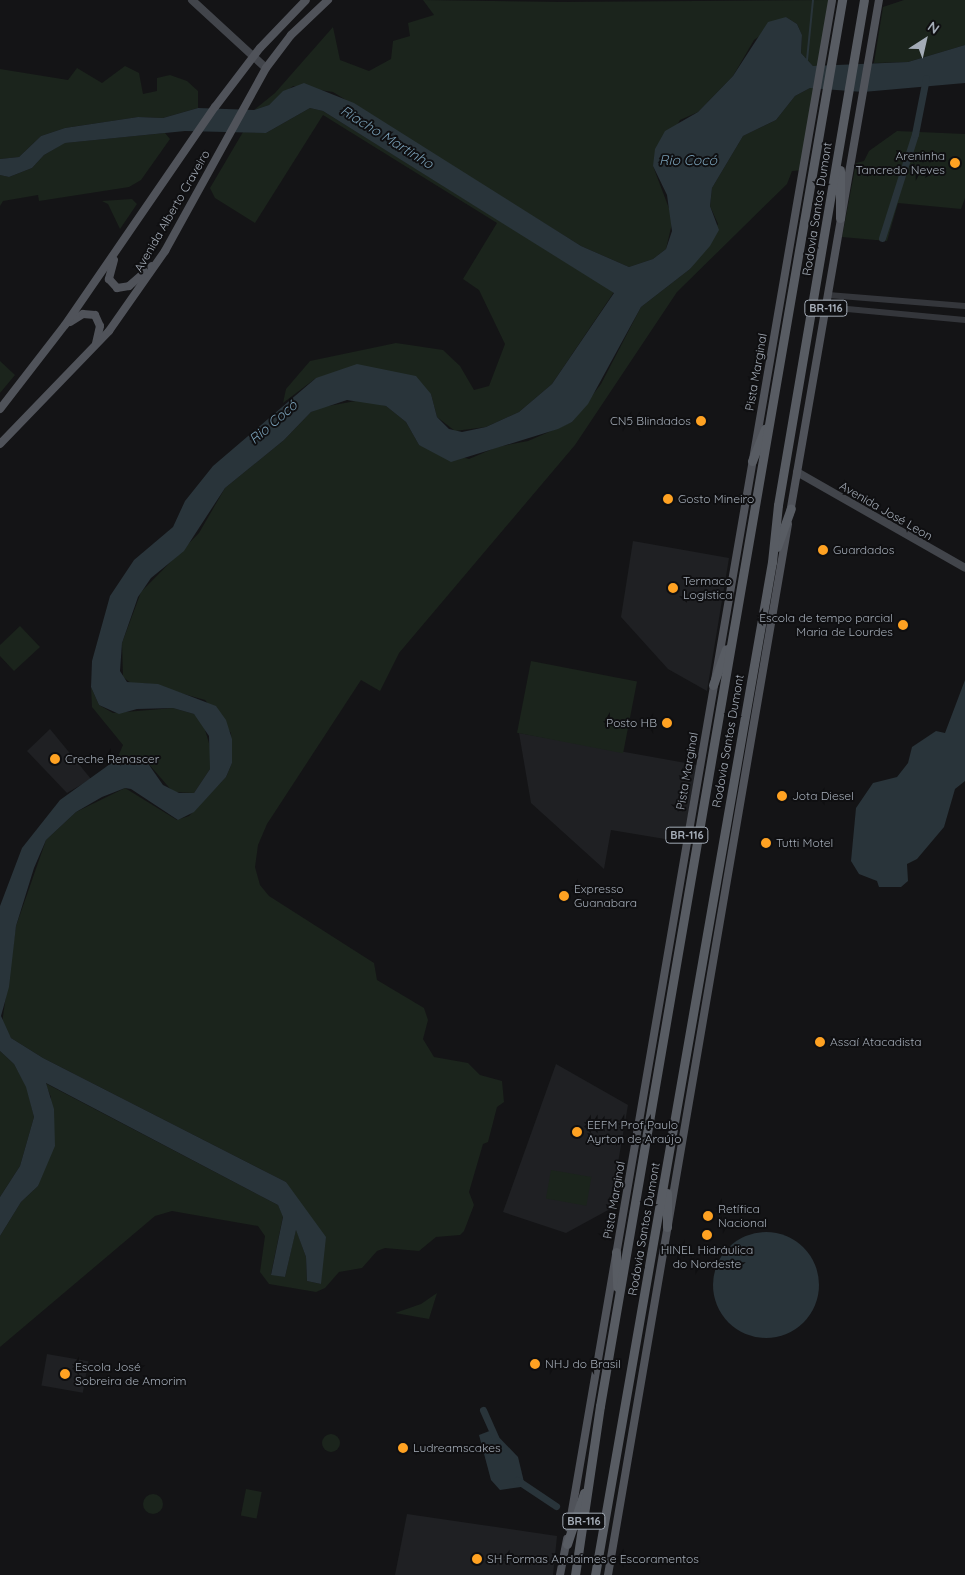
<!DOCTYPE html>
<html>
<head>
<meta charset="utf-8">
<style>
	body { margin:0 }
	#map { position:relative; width:965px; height:1575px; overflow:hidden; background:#141416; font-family:Quicksand,sans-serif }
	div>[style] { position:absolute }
	.built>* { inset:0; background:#1f2023; transform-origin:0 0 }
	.green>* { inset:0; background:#1b241c; transform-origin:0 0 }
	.round { border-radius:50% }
	.water>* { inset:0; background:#29343a }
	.stream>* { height:2px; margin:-1px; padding:0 1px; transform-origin:1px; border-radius:1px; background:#29343a }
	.canal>* { height:7px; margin:-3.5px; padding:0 3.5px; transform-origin:3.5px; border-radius:3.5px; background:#29343a }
	.tertiary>* { height:6px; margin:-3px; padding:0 3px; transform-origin:3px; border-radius:3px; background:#34363b }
	.secondary>* { height:8px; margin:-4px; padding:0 4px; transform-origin:4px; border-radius:4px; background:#42454b }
	.primary>* { height:8px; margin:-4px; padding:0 4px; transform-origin:4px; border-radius:4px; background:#50535a }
	.trunk>* { height:9px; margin:-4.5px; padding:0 4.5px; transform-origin:4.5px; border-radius:4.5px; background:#585c63 }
	.dots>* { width:14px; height:14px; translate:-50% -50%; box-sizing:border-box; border:2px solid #0f0f11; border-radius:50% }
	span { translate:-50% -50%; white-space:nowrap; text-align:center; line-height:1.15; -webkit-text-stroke:4px #0f0f11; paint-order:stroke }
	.shield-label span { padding:1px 4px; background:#0f0f11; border:1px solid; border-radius:4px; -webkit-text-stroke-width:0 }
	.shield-label { font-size:11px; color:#a4acb7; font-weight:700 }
	.poi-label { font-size:12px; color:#a4acb7 }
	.right { translate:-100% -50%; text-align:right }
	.left { translate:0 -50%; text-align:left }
	.street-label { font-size:12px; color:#a4acb7 }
	.water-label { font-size:14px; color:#789eb5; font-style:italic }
	.north { position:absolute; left:900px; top:15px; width:50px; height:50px; -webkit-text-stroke:4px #0f0f11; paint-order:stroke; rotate:35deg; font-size:14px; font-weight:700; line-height:20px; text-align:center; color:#a4acb7 }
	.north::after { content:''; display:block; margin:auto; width:18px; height:22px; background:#a4acb7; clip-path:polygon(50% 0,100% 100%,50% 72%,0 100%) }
</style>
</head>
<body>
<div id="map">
	<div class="built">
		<div style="clip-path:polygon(633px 541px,729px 558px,707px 691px,668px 669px,621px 617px)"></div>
		<div style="clip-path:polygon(50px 729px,91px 779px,67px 793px,27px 751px)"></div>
		<div style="clip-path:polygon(519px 733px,697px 765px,683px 842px,611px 830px,604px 869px,531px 803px)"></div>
		<div style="clip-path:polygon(556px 1064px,628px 1105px,610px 1209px,566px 1233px,503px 1212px)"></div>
		<div style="left:47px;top:1354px;width:42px;height:32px;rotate:10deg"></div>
		<div style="clip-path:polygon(407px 1514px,557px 1536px,553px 1575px,395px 1575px)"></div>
	</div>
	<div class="green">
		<div style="clip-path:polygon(423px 0,561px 2px,829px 0,818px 66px,813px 66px,801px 53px,802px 35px,797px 24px,786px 17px,754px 40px,733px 76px,698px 112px,680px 120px,653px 166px,673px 219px,666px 249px,653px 259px,629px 267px,581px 246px,333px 92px,293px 86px,269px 105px,254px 110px,275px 93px,333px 27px,340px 60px,369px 71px,391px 59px,393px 41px,410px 36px,408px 23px,434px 15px)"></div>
		<div style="clip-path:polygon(904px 0,965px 0,965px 45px,908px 62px,874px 63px,883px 7px)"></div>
		<div style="clip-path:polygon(125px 66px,139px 73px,143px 94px,157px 91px,157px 78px,170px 75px,187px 81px,198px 91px,198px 108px,163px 118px,138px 117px,65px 128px,41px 136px,19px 157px,0 159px,0 69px,68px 80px,77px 68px,102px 83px)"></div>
		<div style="clip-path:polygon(810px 88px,815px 88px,802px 170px,792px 171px,787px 184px,677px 292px,575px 445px,399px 653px,380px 691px,361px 680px,267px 824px,258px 845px,255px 867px,260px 885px,269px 896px,374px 963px,377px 980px,424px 1008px,428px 1020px,423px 1039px,434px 1057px,468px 1063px,480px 1075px,502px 1081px,504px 1102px,497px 1107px,488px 1142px,483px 1144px,469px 1192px,474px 1205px,464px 1231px,460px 1235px,436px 1237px,419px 1251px,385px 1248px,377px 1251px,362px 1268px,339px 1272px,325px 1288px,316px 1292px,269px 1284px,260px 1272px,265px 1236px,258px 1226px,172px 1211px,155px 1216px,0 1347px,0 1236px,21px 1202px,38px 1186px,51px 1097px,45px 1083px,278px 1205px,283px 1216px,271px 1274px,285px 1277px,296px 1229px,306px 1257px,307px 1281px,321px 1284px,286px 1182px,43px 1058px,11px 1038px,2px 1023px,16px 926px,46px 840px,76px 812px,125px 788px,177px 820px,189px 816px,226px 777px,232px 763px,231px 733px,205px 700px,145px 683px,132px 684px,123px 677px,122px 643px,141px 592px,199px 533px,225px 488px,284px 440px,311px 412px,323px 407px,361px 400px,386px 406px,406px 422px,419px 445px,469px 459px,497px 447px,528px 441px,572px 422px,601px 384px,641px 307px,690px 269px,718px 224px,710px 206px,712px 188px,743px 136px,776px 120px,795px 96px)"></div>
		<div style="clip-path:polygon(310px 108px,323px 111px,614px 292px,552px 384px,519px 412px,486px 427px,455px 431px,437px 417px,431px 394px,316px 378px,283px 403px,286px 389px,310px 361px,396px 343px,443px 350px,460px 366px,474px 390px,489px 386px,505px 344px,479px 290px,463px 279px,497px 223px,323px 115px,255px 223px,215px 198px,210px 188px,243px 132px,266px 133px)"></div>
		<div style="clip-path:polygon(897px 131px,965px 134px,965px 198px,961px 209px,898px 203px,887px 241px,842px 237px,856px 163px,864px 161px,869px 151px)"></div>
		<div style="clip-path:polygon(165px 133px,170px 139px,141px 180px,129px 187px,39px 201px,38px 195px,3px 201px,0 206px,0 175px,9px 177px,32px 168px,44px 155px,64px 143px)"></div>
		<div style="clip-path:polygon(132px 199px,137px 204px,120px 229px,108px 204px,102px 201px)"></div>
		<div style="clip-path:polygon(0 361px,15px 375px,0 393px)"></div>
		<div style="clip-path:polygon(20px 626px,40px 647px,14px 671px,0 656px,0 645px)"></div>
		<div style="left:531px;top:661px;width:108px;height:73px;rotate:11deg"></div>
		<div style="clip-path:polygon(91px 687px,99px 705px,113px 713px,173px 708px,194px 714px,203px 723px,211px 750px,210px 769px,194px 793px,173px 792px,147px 762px,117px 759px,123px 745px,92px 707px)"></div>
		<div style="clip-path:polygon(0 1051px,14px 1064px,27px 1087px,34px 1117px,20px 1166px,0 1197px)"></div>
		<div style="left:551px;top:1170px;width:41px;height:29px;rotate:10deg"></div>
		<div style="clip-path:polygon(437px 1293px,429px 1319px,395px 1313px,421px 1304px)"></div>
		<div class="round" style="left:322px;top:1434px;width:18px;height:18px"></div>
		<div style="left:246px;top:1489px;width:16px;height:27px;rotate:11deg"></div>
		<div class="round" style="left:143px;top:1494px;width:20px;height:20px"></div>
	</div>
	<div class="water">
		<div style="clip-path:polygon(786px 17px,797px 24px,802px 35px,801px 53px,813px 66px,908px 62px,965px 45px,965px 83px,863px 92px,810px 88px,795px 96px,776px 120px,743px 136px,712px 188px,710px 206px,719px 230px,710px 246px,690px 269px,641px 307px,588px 404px,572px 422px,558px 429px,451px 462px,419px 445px,406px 422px,386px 406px,347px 400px,311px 412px,284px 440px,225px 488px,184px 551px,151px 578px,138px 597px,122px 643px,120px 671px,127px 682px,158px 684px,216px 706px,226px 720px,232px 739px,232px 763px,226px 777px,194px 812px,178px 820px,131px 789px,125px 788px,102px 797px,76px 812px,46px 840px,34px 868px,16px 926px,9px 987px,1px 1016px,11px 1038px,43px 1058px,286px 1182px,326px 1237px,321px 1284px,307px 1281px,306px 1257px,296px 1230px,285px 1277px,271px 1275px,283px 1217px,278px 1205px,46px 1083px,54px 1109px,55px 1146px,38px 1186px,21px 1202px,0 1236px,0 1197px,20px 1166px,34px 1117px,26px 1087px,14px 1064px,0 1051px,0 906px,22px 848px,60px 800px,117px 759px,147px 762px,163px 785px,179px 793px,194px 793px,210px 769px,209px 736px,194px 714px,173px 708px,137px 709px,119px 714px,99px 705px,91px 687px,92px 661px,110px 596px,134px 560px,173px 527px,185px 501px,213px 466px,316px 378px,357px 364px,416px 376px,431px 394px,437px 417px,449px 429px,462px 432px,486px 427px,519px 412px,552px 384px,614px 293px,323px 111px,310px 108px,266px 133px,185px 131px,65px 143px,44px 155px,32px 168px,9px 177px,0 175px,0 159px,19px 157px,41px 136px,65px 128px,138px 117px,163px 118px,198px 108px,254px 110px,269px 105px,283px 91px,304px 83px,354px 103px,581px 246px,629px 267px,653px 259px,666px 249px,672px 231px,667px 195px,653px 166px,655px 149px,665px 131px,698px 112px,733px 76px,768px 22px)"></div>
		<div style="clip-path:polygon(965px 680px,965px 781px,955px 789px,944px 827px,917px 859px,907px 864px,908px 881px,901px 887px,879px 887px,877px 881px,859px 874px,851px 861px,856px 808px,873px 783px,897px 777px,908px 763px,912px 747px,936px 731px,945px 733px)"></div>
		<div class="round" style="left:713px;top:1232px;width:106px;height:106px"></div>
		<div style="clip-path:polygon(492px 1430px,518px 1457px,524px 1482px,521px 1487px,500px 1490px,491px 1480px,479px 1435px)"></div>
	</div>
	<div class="stream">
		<div style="left:807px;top:60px;width:60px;rotate:-84.3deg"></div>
	</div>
	<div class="canal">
		<div style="left:882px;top:238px;width:109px;rotate:-72.4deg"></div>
		<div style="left:915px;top:134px;width:57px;rotate:-78.9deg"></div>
		<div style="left:483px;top:1410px;width:30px;rotate:66deg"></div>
		<div style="left:517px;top:1480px;width:47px;rotate:33.7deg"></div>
	</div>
	<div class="tertiary">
		<div style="left:828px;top:295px;width:137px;rotate:4.6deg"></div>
		<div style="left:826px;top:307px;width:140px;rotate:5.3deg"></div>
	</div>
	<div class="secondary">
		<div style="left:192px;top:0;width:100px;rotate:42.6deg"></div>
		<div style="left:797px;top:472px;width:193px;rotate:29.7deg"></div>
	</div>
	<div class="primary">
		<div style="left:114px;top:260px;width:20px;rotate:105deg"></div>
		<div style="left:109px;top:279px;width:12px;rotate:48deg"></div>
		<div style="left:117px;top:288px;width:12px;rotate:-9deg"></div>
		<div style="left:129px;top:286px;width:30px;rotate:-41deg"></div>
		<div style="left:70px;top:322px;width:15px;rotate:-32deg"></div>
		<div style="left:83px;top:314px;width:12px;rotate:5deg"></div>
		<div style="left:95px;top:315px;width:12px;rotate:66deg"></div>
		<div style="left:100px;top:326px;width:18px;rotate:103deg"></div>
		<div style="left:0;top:409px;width:106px;rotate:-52.3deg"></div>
		<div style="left:65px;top:325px;width:265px;rotate:-55.5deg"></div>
		<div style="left:215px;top:107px;width:74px;rotate:-52.7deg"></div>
		<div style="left:260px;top:48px;width:66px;rotate:-46.2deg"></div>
		<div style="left:0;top:444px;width:157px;rotate:-46deg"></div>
		<div style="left:109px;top:331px;width:98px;rotate:-55deg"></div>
		<div style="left:165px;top:251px;width:209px;rotate:-61.1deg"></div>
		<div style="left:266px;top:68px;width:41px;rotate:-52.9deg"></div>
		<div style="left:291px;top:35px;width:51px;rotate:-43.4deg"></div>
		<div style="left:790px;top:513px;width:521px;rotate:-80.16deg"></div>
		<div style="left:569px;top:1528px;width:1550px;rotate:-80.23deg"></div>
		<div style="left:560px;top:1575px;width:37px;rotate:-79deg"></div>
		<div style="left:608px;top:1575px;width:1066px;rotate:-80.28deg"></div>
	</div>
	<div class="trunk">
		<div style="left:840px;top:170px;width:48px;rotate:90deg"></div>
		<div style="left:752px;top:461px;width:35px;rotate:-68deg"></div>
		<div style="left:777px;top:547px;width:41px;rotate:-70.3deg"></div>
		<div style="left:713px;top:685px;width:38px;rotate:-70deg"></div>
		<div style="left:667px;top:1193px;width:34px;rotate:90deg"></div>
		<div style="left:616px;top:1252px;width:35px;rotate:88deg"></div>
		<div style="left:567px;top:1544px;width:54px;rotate:-71.6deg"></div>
		<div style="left:575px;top:1575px;width:171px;rotate:-81.6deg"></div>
		<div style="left:600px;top:1406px;width:1427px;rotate:-80.23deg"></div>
		<div style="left:595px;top:1575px;width:1028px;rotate:-80.09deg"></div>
		<div style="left:772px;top:562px;width:57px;rotate:-84deg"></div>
		<div style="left:778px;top:505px;width:512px;rotate:-80.34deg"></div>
	</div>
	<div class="dots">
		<div style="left:955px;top:163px;background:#ffa222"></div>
		<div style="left:701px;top:421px;background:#ffa222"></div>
		<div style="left:668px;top:499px;background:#ffa222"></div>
		<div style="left:823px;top:550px;background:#ffa222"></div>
		<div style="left:673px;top:588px;background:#ffa222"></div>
		<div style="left:903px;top:625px;background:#ffa222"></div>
		<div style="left:667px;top:723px;background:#ffa222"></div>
		<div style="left:55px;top:759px;background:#ffa222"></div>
		<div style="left:782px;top:796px;background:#ffa222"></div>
		<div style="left:766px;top:843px;background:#ffa222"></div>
		<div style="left:564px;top:896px;background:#ffa222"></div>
		<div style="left:820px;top:1042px;background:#ffa222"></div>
		<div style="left:577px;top:1132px;background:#ffa222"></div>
		<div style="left:708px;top:1216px;background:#ffa222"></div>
		<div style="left:707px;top:1235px;background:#ffa222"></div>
		<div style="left:535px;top:1364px;background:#ffa222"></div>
		<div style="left:65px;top:1374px;background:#ffa222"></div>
		<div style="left:403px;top:1448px;background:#ffa222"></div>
		<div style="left:477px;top:1559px;background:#ffa222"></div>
	</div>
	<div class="shield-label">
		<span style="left:826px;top:308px">BR-116</span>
		<span style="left:687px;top:835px">BR-116</span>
		<span style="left:584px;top:1521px">BR-116</span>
	</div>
	<div class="poi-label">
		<span class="right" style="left:945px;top:163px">Areninha<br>Tancredo Neves</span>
		<span class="right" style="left:691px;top:421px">CN5 Blindados</span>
		<span class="left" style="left:678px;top:499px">Gosto Mineiro</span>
		<span class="left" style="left:833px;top:550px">Guardados</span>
		<span class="left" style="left:683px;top:588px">Termaco<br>Logística</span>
		<span class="right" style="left:893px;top:625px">Escola de tempo parcial<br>Maria de Lourdes</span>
		<span class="right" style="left:657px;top:723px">Posto HB</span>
		<span class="left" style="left:65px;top:759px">Creche Renascer</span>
		<span class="left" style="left:792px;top:796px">Jota Diesel</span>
		<span class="left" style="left:776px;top:843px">Tutti Motel</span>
		<span class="left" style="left:574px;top:896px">Expresso<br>Guanabara</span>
		<span class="left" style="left:830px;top:1042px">Assaí Atacadista</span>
		<span class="left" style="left:587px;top:1132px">EEFM Prof Paulo<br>Ayrton de Araújo</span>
		<span class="left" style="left:718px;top:1216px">Retífica<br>Nacional</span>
		<span style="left:707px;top:1257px">HINEL Hidráulica<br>do Nordeste</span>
		<span class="left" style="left:545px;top:1364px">NHJ do Brasil</span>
		<span class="left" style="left:75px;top:1374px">Escola José<br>Sobreira de Amorim</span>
		<span class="left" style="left:413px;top:1448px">Ludreamscakes</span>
		<span class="left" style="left:487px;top:1559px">SH Formas Andaimes e Escoramentos</span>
	</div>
	<div class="street-label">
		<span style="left:817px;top:209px;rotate:-81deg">Rodovia Santos Dumont</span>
		<span style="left:172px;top:211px;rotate:-60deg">Avenida Alberto Craveiro</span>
		<span style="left:756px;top:372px;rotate:-80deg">Pista Marginal</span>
		<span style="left:886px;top:511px;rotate:30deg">Avenida José Leon</span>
		<span style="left:728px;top:741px;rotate:-80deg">Rodovia Santos Dumont</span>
		<span style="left:687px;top:771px;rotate:-80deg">Pista Marginal</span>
		<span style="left:614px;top:1200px;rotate:-80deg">Pista Marginal</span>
		<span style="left:644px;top:1229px;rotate:-80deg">Rodovia Santos Dumont</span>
	</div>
	<div class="water-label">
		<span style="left:387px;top:137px;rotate:32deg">Riacho Martinho</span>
		<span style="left:688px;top:160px">Rio Cocó</span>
		<span style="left:273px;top:422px;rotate:-41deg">Rio Cocó</span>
	</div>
	<div class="north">N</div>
</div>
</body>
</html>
